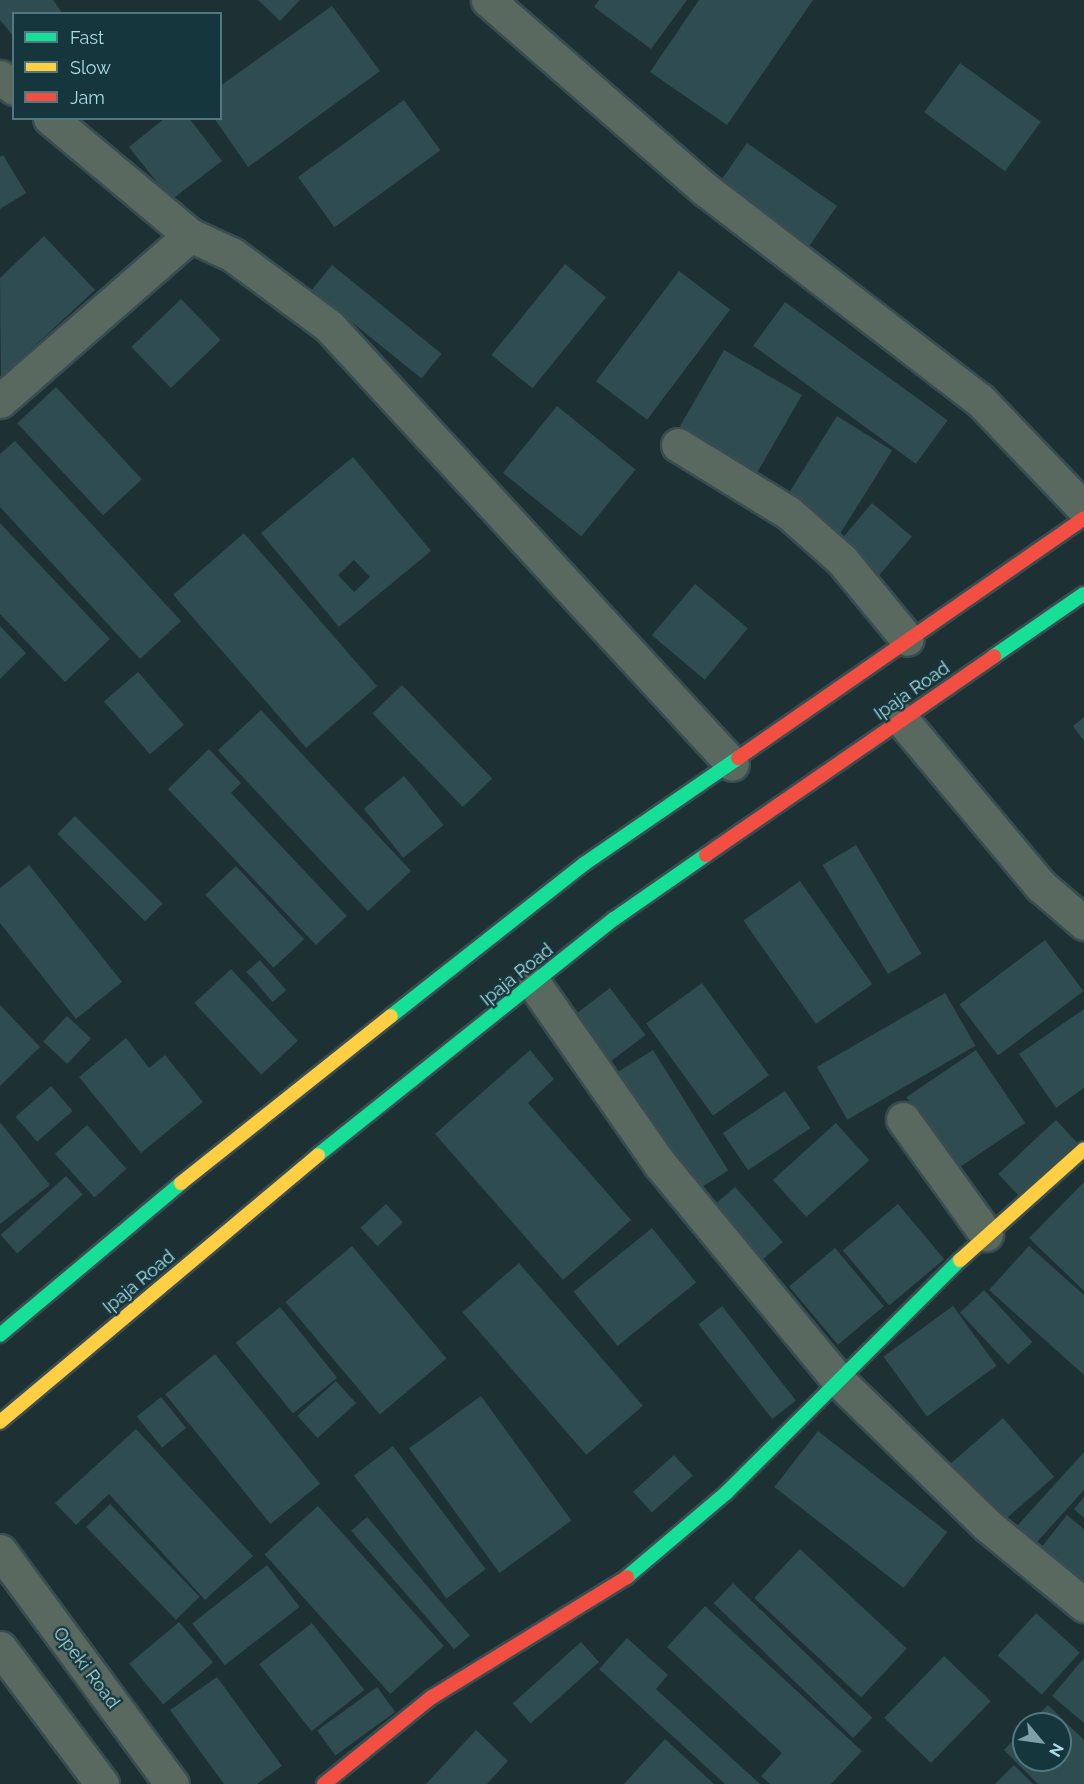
<!DOCTYPE html>
<html>
<head>
<meta charset="utf-8">
<style>
	body { margin:0 }
	#map { position:relative; width:1084px; height:1784px; overflow:hidden; background:#1d3033; font-family:Raleway,sans-serif }
	div>[style] { position:absolute }
	.building>* { inset:0; background:#2f4c50; transform-origin:0 0 }
	.roads { filter:drop-shadow(2px 0 #394d51) drop-shadow(-2px 0 #394d51) drop-shadow(0 2px #394d51) drop-shadow(0 -2px #394d51) }
	.street>* { height:33px; margin:-16.5px; padding:0 16.5px; transform-origin:16.5px; border-radius:16.5px; background:#59695f }
	.fast>* { height:14px; margin:-7px; padding:0 7px; transform-origin:7px; border-radius:7px; background:#16e098 }
	.slow>* { height:14px; margin:-7px; padding:0 7px; transform-origin:7px; border-radius:7px; background:#ffcf43 }
	.jam>* { height:14px; margin:-7px; padding:0 7px; transform-origin:7px; border-radius:7px; background:#f24e42 }
	span { translate:-50% -50%; white-space:nowrap; text-align:center; line-height:1.15; -webkit-text-stroke:4.5px #14363c; paint-order:stroke }
	.street-label { font-size:18px; color:#addce5 }
	.legend { position:absolute; left:12px; top:12px; width:210px; height:108px; box-sizing:border-box; background:#14363c; border:2px solid #517880; margin:0; padding:8px 10px; list-style:none; font-size:18px; color:#addce5 }
	.legend li { display:flex; align-items:center; gap:12px; height:30px }
	.legend b { width:30px; border:2px solid #517880 }
	.north { position:absolute; left:1012px; top:1712px; width:60px; height:60px; box-sizing:border-box; background:#14363c; border:2px solid #517880; border-radius:50%; rotate:119deg; font-size:16px; font-weight:700; line-height:24px; text-align:center; color:#addce5 }
	.north::after { content:''; display:block; margin:auto; width:21px; height:27px; background:#7ba0a7; clip-path:polygon(50% 0,100% 100%,50% 72%,0 100%) }
</style>
</head>
<body>
<div id="map">
	<div class="building">
		<div style="clip-path:polygon(0 0,53px 0,63px 14px,14px 14px,14px 37px,0 20px)"></div>
		<div style="clip-path:polygon(258px 0,300px 0,280px 21px)"></div>
		<div style="clip-path:polygon(599px 0,687px 0,651px 49px,594px 7px)"></div>
		<div style="clip-path:polygon(699px 0,813px 0,727px 125px,650px 72px)"></div>
		<div style="clip-path:polygon(332px 6px,380px 71px,248px 167px,214px 118px,220px 118px,220px 86px)"></div>
		<div style="left:960px;top:63px;width:100px;height:61px;rotate:36deg"></div>
		<div style="left:404px;top:100px;width:62px;height:131px;rotate:54deg"></div>
		<div style="clip-path:polygon(165px 118px,189px 118px,222px 161px,171px 200px,129px 147px)"></div>
		<div style="left:747px;top:143px;width:110px;height:49px;rotate:35deg"></div>
		<div style="clip-path:polygon(3px 155px,26px 193px,0 209px,0 157px)"></div>
		<div style="clip-path:polygon(44px 236px,95px 290px,1px 377px,0 278px)"></div>
		<div style="left:565px;top:264px;width:53px;height:117px;rotate:39deg"></div>
		<div style="left:332px;top:265px;width:141px;height:32px;rotate:39deg"></div>
		<div style="left:679px;top:271px;width:64px;height:138px;rotate:37deg"></div>
		<div style="left:181px;top:299px;width:57px;height:69px;rotate:46deg"></div>
		<div style="left:785px;top:302px;width:201px;height:54px;rotate:36deg"></div>
		<div style="left:724px;top:350px;width:90px;height:97px;rotate:30deg"></div>
		<div style="left:56px;top:387px;width:126px;height:53px;rotate:47deg"></div>
		<div style="left:557px;top:406px;width:101px;height:86px;rotate:39deg"></div>
		<div style="left:837px;top:416px;width:65px;height:99px;rotate:32deg"></div>
		<div style="clip-path:polygon(15px 441px,181px 621px,140px 659px,0 507px,0 454px)"></div>
		<div style="clip-path:polygon(evenodd,353px 457px,431px 551px,339px 627px,261px 533px,353px 457px,354px 560px,370px 577px,354px 592px,338px 575px,354px 560px)"></div>
		<div style="left:872px;top:503px;width:52px;height:52px;rotate:40deg"></div>
		<div style="clip-path:polygon(0 523px,110px 639px,65px 682px,0 614px)"></div>
		<div style="left:244px;top:533px;width:203px;height:94px;rotate:49deg"></div>
		<div style="left:695px;top:584px;width:69px;height:67px;rotate:40deg"></div>
		<div style="clip-path:polygon(0 626px,26px 653px,0 679px)"></div>
		<div style="left:138px;top:672px;width:70px;height:45px;rotate:49deg"></div>
		<div style="left:402px;top:685px;width:130px;height:41px;rotate:46deg"></div>
		<div style="left:261px;top:710px;width:220px;height:59px;rotate:47deg"></div>
		<div style="clip-path:polygon(1084px 717px,1084px 741px,1073px 726px)"></div>
		<div style="clip-path:polygon(209px 749px,241px 783px,231px 793px,347px 916px,316px 945px,168px 789px)"></div>
		<div style="left:404px;top:776px;width:63px;height:52px;rotate:51deg"></div>
		<div style="left:75px;top:816px;width:124px;height:25px;rotate:45deg"></div>
		<div style="left:856px;top:845px;width:127px;height:39px;rotate:59deg"></div>
		<div style="clip-path:polygon(29px 865px,122px 982px,76px 1019px,0 923px,0 888px)"></div>
		<div style="left:236px;top:866px;width:100px;height:42px;rotate:47deg"></div>
		<div style="left:800px;top:881px;width:126px;height:69px;rotate:55deg"></div>
		<div style="left:1045px;top:940px;width:64px;height:107px;rotate:53deg"></div>
		<div style="left:260px;top:960px;width:40px;height:18px;rotate:49deg"></div>
		<div style="left:231px;top:969px;width:98px;height:50px;rotate:47deg"></div>
		<div style="left:702px;top:983px;width:114px;height:69px;rotate:54deg"></div>
		<div style="left:610px;top:988px;width:59px;height:46px;rotate:53deg"></div>
		<div style="left:945px;top:993px;width:61px;height:148px;rotate:60deg"></div>
		<div style="clip-path:polygon(0 1005px,40px 1047px,0 1086px)"></div>
		<div style="clip-path:polygon(1084px 1009px,1084px 1088px,1056px 1108px,1019px 1054px)"></div>
		<div style="left:67px;top:1016px;width:33px;height:35px;rotate:43deg"></div>
		<div style="clip-path:polygon(126px 1038px,149px 1068px,165px 1055px,203px 1102px,141px 1153px,79px 1077px)"></div>
		<div style="clip-path:polygon(530px 1050px,554px 1079px,528px 1103px,631px 1220px,563px 1280px,435px 1134px)"></div>
		<div style="left:653px;top:1050px;width:142px;height:45px;rotate:58deg"></div>
		<div style="left:976px;top:1050px;width:88px;height:84px;rotate:56deg"></div>
		<div style="left:51px;top:1086px;width:33px;height:47px;rotate:49deg"></div>
		<div style="left:785px;top:1091px;width:45px;height:75px;rotate:56deg"></div>
		<div style="left:1056px;top:1120px;width:35px;height:79px;rotate:47deg"></div>
		<div style="clip-path:polygon(0 1122px,50px 1185px,0 1224px)"></div>
		<div style="left:836px;top:1123px;width:50px;height:85px;rotate:48deg"></div>
		<div style="left:87px;top:1125px;width:59px;height:43px;rotate:48deg"></div>
		<div style="left:66px;top:1176px;width:25px;height:88px;rotate:48deg"></div>
		<div style="clip-path:polygon(1084px 1182px,1084px 1291px,1029px 1238px)"></div>
		<div style="left:735px;top:1187px;width:73px;height:31px;rotate:49deg"></div>
		<div style="left:386px;top:1204px;width:25px;height:35px;rotate:47deg"></div>
		<div style="left:898px;top:1204px;width:72px;height:72px;rotate:50deg"></div>
		<div style="left:652px;top:1228px;width:70px;height:101px;rotate:51deg"></div>
		<div style="left:352px;top:1246px;width:147px;height:87px;rotate:50deg"></div>
		<div style="clip-path:polygon(1029px 1246px,1084px 1295px,1084px 1375px,989px 1290px)"></div>
		<div style="left:835px;top:1248px;width:76px;height:60px;rotate:50deg"></div>
		<div style="left:519px;top:1263px;width:189px;height:75px;rotate:49deg"></div>
		<div style="left:984px;top:1290px;width:71px;height:33px;rotate:47deg"></div>
		<div style="left:722px;top:1306px;width:120px;height:30px;rotate:52deg"></div>
		<div style="left:953px;top:1306px;width:74px;height:86px;rotate:54deg"></div>
		<div style="left:280px;top:1307px;width:91px;height:57px;rotate:51deg"></div>
		<div style="left:215px;top:1354px;width:167px;height:64px;rotate:51deg"></div>
		<div style="left:336px;top:1381px;width:30px;height:52px;rotate:48deg"></div>
		<div style="left:481px;top:1396px;width:154px;height:89px;rotate:54deg"></div>
		<div style="left:161px;top:1397px;width:40px;height:31px;rotate:51deg"></div>
		<div style="left:1003px;top:1418px;width:78px;height:75px;rotate:49deg"></div>
		<div style="clip-path:polygon(136px 1429px,253px 1556px,205px 1600px,109px 1494px,76px 1525px,55px 1503px)"></div>
		<div style="left:818px;top:1431px;width:164px;height:71px;rotate:38deg"></div>
		<div style="left:393px;top:1446px;width:154px;height:49px;rotate:53deg"></div>
		<div style="clip-path:polygon(1084px 1452px,1084px 1490px,1027px 1553px,1008px 1536px)"></div>
		<div style="left:674px;top:1455px;width:28px;height:55px;rotate:48deg"></div>
		<div style="clip-path:polygon(1084px 1497px,1084px 1518px,1074px 1509px)"></div>
		<div style="left:110px;top:1504px;width:129px;height:33px;rotate:46deg"></div>
		<div style="left:318px;top:1506px;width:188px;height:72px;rotate:48deg"></div>
		<div style="clip-path:polygon(1067px 1515px,1084px 1529px,1084px 1594px,1036px 1554px)"></div>
		<div style="left:367px;top:1517px;width:157px;height:21px;rotate:49deg"></div>
		<div style="left:800px;top:1549px;width:146px;height:67px;rotate:43deg"></div>
		<div style="left:267px;top:1565px;width:53px;height:95px;rotate:52deg"></div>
		<div style="left:733px;top:1583px;width:194px;height:28px;rotate:44deg"></div>
		<div style="clip-path:polygon(705px 1606px,862px 1751px,831px 1784px,770px 1784px,761px 1776px,782px 1753px,667px 1647px)"></div>
		<div style="left:1036px;top:1613px;width:59px;height:57px;rotate:42deg"></div>
		<div style="left:179px;top:1622px;width:53px;height:65px;rotate:50deg"></div>
		<div style="left:312px;top:1623px;width:85px;height:67px;rotate:52deg"></div>
		<div style="clip-path:polygon(627px 1638px,668px 1675px,656px 1689px,760px 1784px,725px 1784px,599px 1669px)"></div>
		<div style="left:581px;top:1642px;width:27px;height:92px;rotate:48deg"></div>
		<div style="left:944px;top:1656px;width:65px;height:86px;rotate:44deg"></div>
		<div style="clip-path:polygon(1084px 1658px,1084px 1723px,1052px 1696px)"></div>
		<div style="clip-path:polygon(217px 1677px,282px 1766px,257px 1784px,224px 1784px,170px 1710px)"></div>
		<div style="left:377px;top:1687px;width:31px;height:74px;rotate:54deg"></div>
		<div style="clip-path:polygon(1048px 1705px,1084px 1740px,1084px 1784px,1038px 1784px,1004px 1750px,1024px 1729px,1024px 1760px,1060px 1760px,1060px 1724px,1029px 1724px)"></div>
		<div style="clip-path:polygon(476px 1730px,508px 1761px,487px 1784px,426px 1784px)"></div>
		<div style="clip-path:polygon(665px 1739px,714px 1784px,624px 1784px)"></div>
		<div style="clip-path:polygon(1014px 1765px,1033px 1784px,995px 1784px)"></div>
	</div>
	<div class="roads">
		<div class="street">
			<div style="left:488px;top:0;width:289px;rotate:41.1deg"></div>
			<div style="left:706px;top:190px;width:345px;rotate:37.5deg"></div>
			<div style="left:980px;top:400px;width:151px;rotate:46.3deg"></div>
			<div style="left:0;top:77px;width:18px;rotate:38deg"></div>
			<div style="left:50px;top:118px;width:182px;rotate:39.9deg"></div>
			<div style="left:190px;top:235px;width:47px;rotate:24.9deg"></div>
			<div style="left:233px;top:255px;width:119px;rotate:36.5deg"></div>
			<div style="left:329px;top:326px;width:595px;rotate:47.38deg"></div>
			<div style="left:0;top:401px;width:252px;rotate:-41.1deg"></div>
			<div style="left:678px;top:445px;width:130px;rotate:31.5deg"></div>
			<div style="left:789px;top:513px;width:71px;rotate:41.6deg"></div>
			<div style="left:842px;top:560px;width:102px;rotate:50.6deg"></div>
			<div style="left:902px;top:720px;width:217px;rotate:50.1deg"></div>
			<div style="left:1041px;top:886px;width:57px;rotate:40.7deg"></div>
			<div style="left:535px;top:985px;width:218px;rotate:55.1deg"></div>
			<div style="left:660px;top:1164px;width:281px;rotate:50.5deg"></div>
			<div style="left:839px;top:1381px;width:206px;rotate:44.2deg"></div>
			<div style="left:987px;top:1525px;width:126px;rotate:39.5deg"></div>
			<div style="left:903px;top:1119px;width:142px;rotate:54.2deg"></div>
			<div style="left:0;top:1551px;width:290px;rotate:53.6deg"></div>
			<div style="left:0;top:1648px;width:170px;rotate:53.1deg"></div>
		</div>
		<div class="fast">
			<div style="left:994px;top:656px;width:109px;rotate:-34.6deg"></div>
			<div style="left:391px;top:1016px;width:246px;rotate:-38.2deg"></div>
			<div style="left:584px;top:864px;width:187px;rotate:-34.5deg"></div>
			<div style="left:318px;top:1155px;width:379px;rotate:-38.6deg"></div>
			<div style="left:614px;top:919px;width:112px;rotate:-34.8deg"></div>
			<div style="left:0;top:1335px;width:236px;rotate:-40deg"></div>
			<div style="left:627px;top:1577px;width:130px;rotate:-40.3deg"></div>
			<div style="left:726px;top:1493px;width:330px;rotate:-44.9deg"></div>
		</div>
		<div class="slow">
			<div style="left:181px;top:1183px;width:268px;rotate:-38.5deg"></div>
			<div style="left:960px;top:1260px;width:166px;rotate:-41.8deg"></div>
			<div style="left:0;top:1422px;width:415px;rotate:-40deg"></div>
		</div>
		<div class="jam">
			<div style="left:738px;top:758px;width:421px;rotate:-34.7deg"></div>
			<div style="left:706px;top:855px;width:350px;rotate:-34.6deg"></div>
			<div style="left:324px;top:1784px;width:139px;rotate:-38.9deg"></div>
			<div style="left:432px;top:1697px;width:229px;rotate:-31.6deg"></div>
		</div>
	</div>
	<div class="street-label">
		<span style="left:912px;top:691px;rotate:-35deg">Ipaja Road</span>
		<span style="left:517px;top:975px;rotate:-39deg">Ipaja Road</span>
		<span style="left:139px;top:1282px;rotate:-40deg">Ipaja Road</span>
		<span style="left:86px;top:1668px;rotate:53deg">Opeki Road</span>
	</div>
	<ul class="legend">
	<li><b style="height:8px;background:#16e098"></b>Fast</li>
	<li><b style="height:8px;background:#ffcf43"></b>Slow</li>
	<li><b style="height:8px;background:#f24e42"></b>Jam</li>
	</ul>
	<div class="north">N</div>
</div>
</body>
</html>
